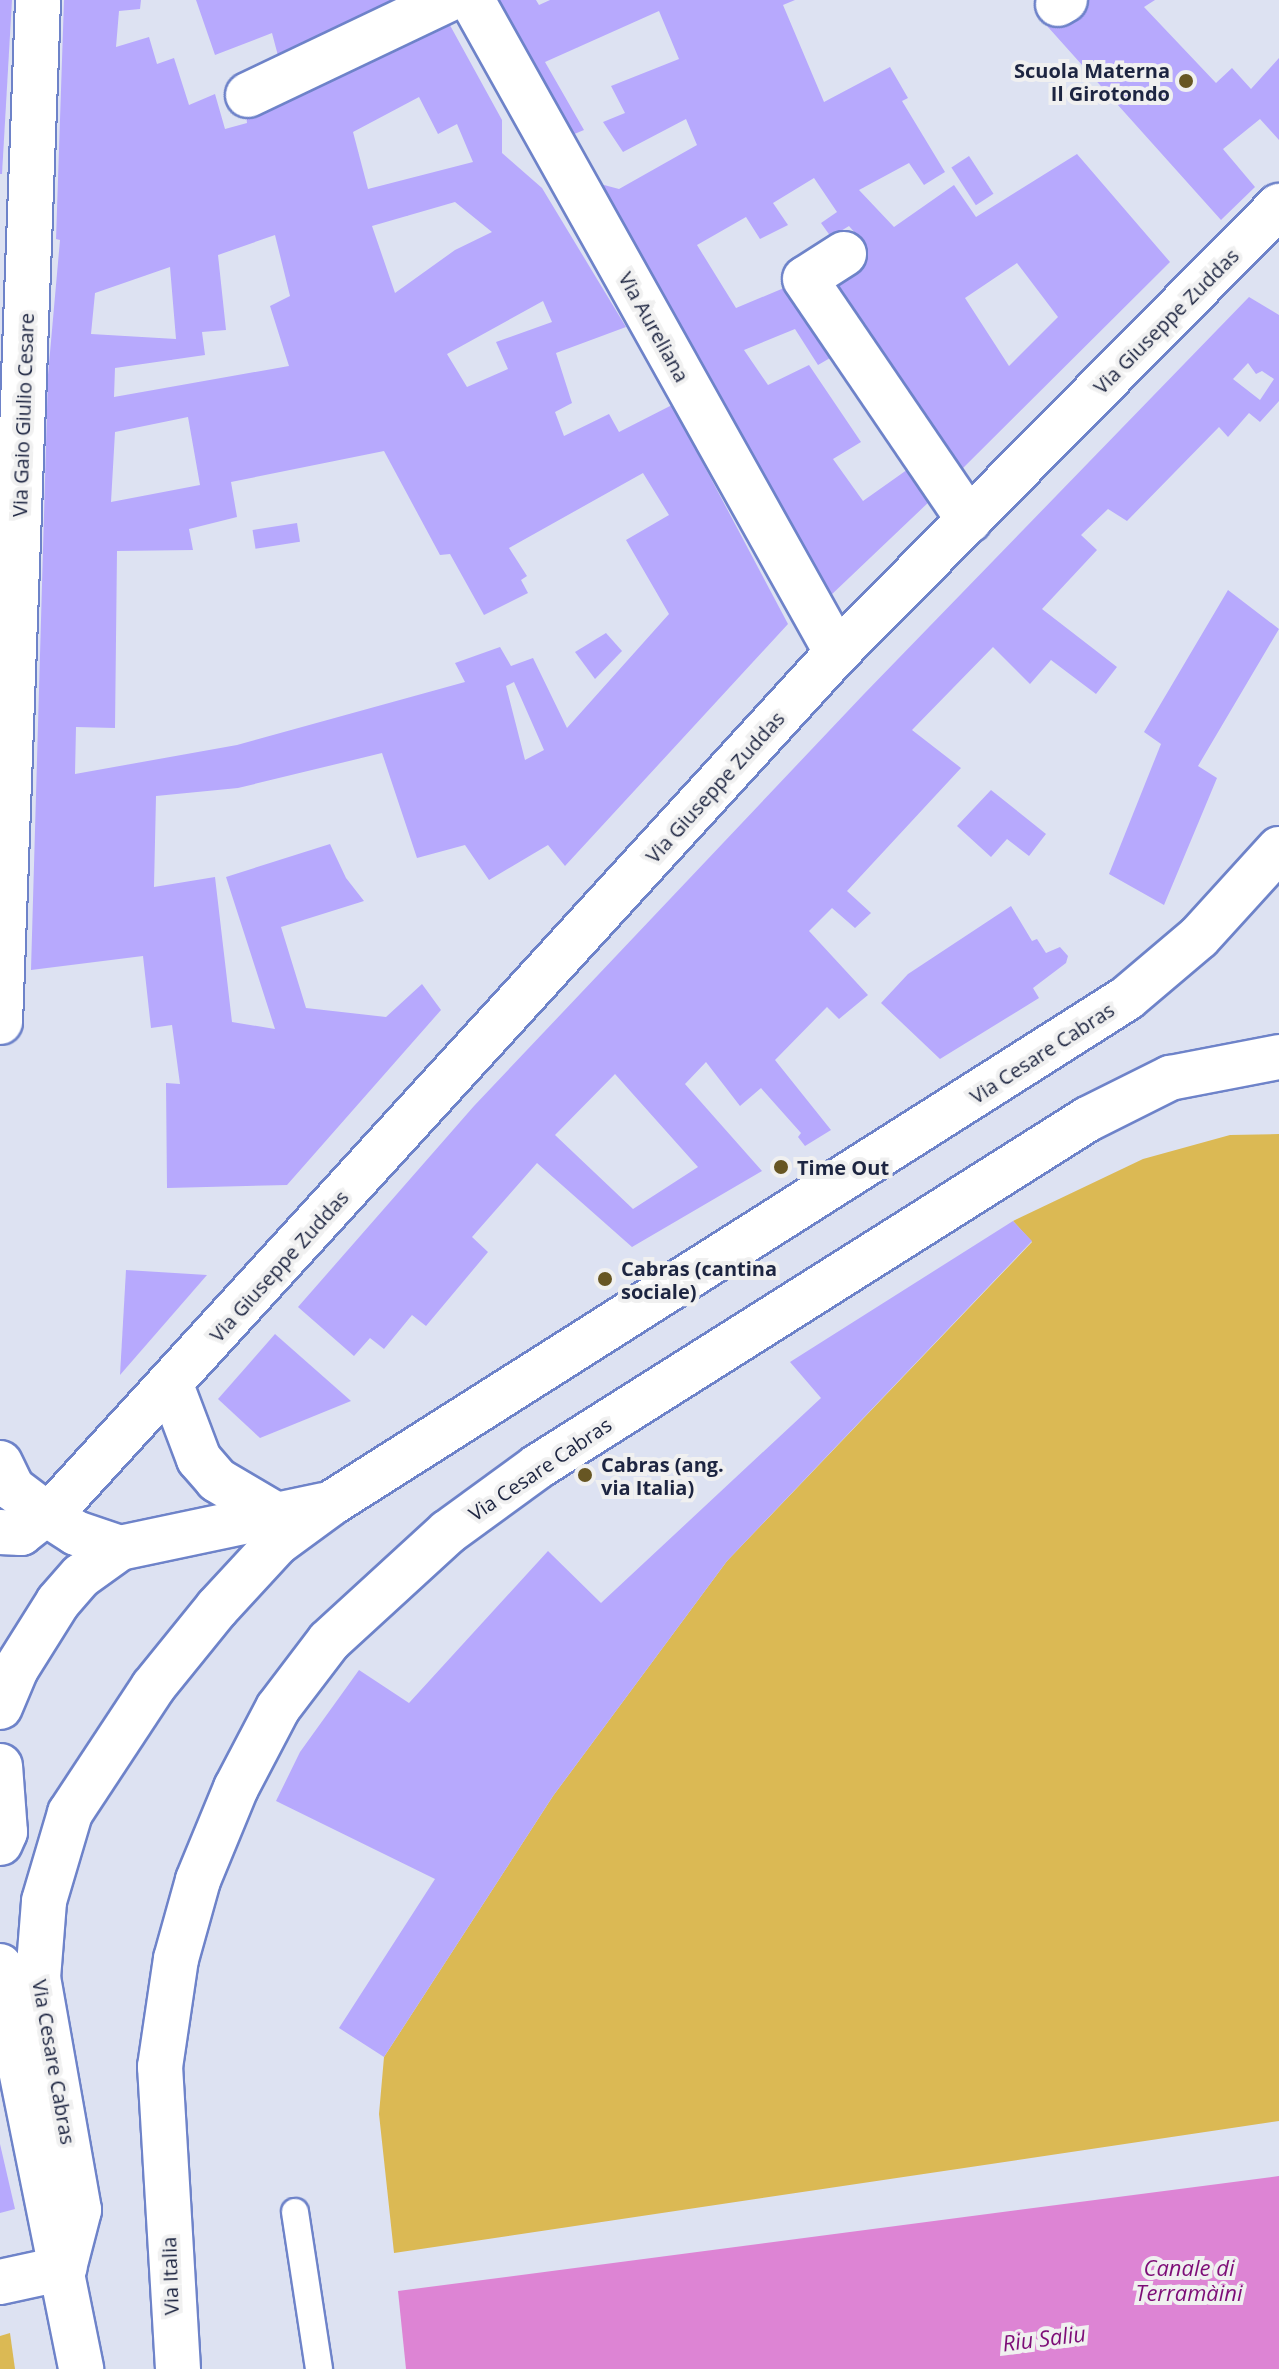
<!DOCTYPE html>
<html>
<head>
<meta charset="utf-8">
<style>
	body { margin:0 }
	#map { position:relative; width:1279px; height:2369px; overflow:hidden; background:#dde2f2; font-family:"Open Sans",sans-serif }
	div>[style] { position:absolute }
	.green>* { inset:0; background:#dbb954 }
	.water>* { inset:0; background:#dd84d4 }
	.building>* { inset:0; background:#b7a9fd; transform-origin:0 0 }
	.roads { filter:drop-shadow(2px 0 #6e83c9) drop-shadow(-2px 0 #6e83c9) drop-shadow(0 2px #6e83c9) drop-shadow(0 -2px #6e83c9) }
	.service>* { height:26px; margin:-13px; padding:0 13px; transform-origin:13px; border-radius:13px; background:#fff }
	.minor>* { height:44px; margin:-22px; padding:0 22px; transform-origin:22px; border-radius:22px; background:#fff }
	.tertiary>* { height:44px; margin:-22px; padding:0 22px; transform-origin:22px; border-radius:22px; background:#fff }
	.dots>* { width:22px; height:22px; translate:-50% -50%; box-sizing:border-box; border:4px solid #f0f0f0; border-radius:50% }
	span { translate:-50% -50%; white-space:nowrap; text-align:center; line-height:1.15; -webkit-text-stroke:8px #f0f0f0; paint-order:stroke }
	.poi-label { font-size:20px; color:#1d2541; font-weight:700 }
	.right { translate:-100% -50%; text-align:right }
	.left { translate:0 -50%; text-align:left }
	.street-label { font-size:20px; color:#1d2541 }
	.water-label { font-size:22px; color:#7d0d77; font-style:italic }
</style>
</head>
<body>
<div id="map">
	<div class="green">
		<div style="clip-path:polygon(1279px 1134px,1279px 2121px,394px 2253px,379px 2114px,384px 2057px,553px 1796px,727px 1561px,1032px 1242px,1013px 1221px,1143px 1159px,1230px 1135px)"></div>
		<div style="clip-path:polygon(10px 2333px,15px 2369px,0 2369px,0 2336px)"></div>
	</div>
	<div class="water">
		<div style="clip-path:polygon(1279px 2176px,1279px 2369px,406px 2369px,398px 2291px)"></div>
	</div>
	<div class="building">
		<div style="clip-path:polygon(0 0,12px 0,2px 174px,0 174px)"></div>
		<div style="clip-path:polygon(evenodd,64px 0,141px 0,140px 9px,119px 11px,116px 47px,149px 37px,157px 64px,174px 58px,189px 105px,215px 94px,225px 129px,247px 123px,246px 114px,446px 18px,502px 120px,502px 153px,542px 188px,626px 327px,556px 353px,572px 403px,555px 412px,564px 436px,609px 414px,619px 432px,672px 405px,788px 624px,565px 866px,548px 845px,489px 880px,465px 845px,417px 858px,382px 753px,238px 788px,156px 796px,154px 887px,215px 877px,232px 1022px,275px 1029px,226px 877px,330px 844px,346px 878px,364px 901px,281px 927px,306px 1008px,386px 1017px,422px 984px,441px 1010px,287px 1185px,167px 1188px,166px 1083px,180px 1084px,172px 1025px,151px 1028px,143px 956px,31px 970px,48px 375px,60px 240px,56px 239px,64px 0,419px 97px,438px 134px,457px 124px,473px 162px,368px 189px,353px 132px,419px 97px,64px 0,455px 202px,492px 232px,455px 250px,395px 293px,372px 226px,455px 202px,64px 0,275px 235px,290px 296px,270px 306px,289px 366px,114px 397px,115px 368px,205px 355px,202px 332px,226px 330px,218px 255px,275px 235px,64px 0,170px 267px,176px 339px,91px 334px,95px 293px,170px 267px,64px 0,543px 301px,552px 322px,496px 342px,508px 369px,467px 387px,447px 354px,543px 301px,64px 0,188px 417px,200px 485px,111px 502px,115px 432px,188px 417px,64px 0,384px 451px,440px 555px,450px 554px,484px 615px,528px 593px,521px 580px,527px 576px,509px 548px,643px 473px,669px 515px,626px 540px,669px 614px,567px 728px,533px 658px,511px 666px,500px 647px,455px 663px,465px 682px,237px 745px,75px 774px,76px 727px,115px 728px,117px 551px,193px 550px,189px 529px,237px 517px,231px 482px,384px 451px,64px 0,514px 682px,544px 750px,525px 760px,506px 686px,514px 682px)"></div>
		<div style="clip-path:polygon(196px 0,420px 0,281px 67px,272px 33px,215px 55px)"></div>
		<div style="clip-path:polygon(evenodd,480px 0,536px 0,539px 5px,550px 0,795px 0,783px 5px,824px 102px,890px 67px,908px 98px,902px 101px,945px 172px,924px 185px,909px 163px,859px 190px,894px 227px,954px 185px,976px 217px,1077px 154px,1170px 262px,954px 477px,817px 279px,867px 247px,849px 226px,831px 237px,821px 223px,837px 212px,814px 178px,773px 203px,788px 225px,760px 239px,746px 217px,697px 245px,736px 308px,791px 285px,837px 354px,818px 365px,795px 329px,744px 350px,768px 385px,809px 365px,861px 442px,833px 459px,863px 501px,911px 467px,932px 499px,829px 597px,586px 193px,604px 185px,619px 189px,697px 145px,686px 119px,623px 152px,603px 122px,625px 113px,611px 86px,679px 59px,659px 11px,545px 62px,584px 130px,555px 142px,480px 0,1017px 263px,1058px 317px,1009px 366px,965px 298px,1017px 263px)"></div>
		<div style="clip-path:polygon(1076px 0,1155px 0,1144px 7px,1216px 83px,1232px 68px,1251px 89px,1279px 58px,1279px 140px,1260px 119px,1223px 149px,1255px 187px,1221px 220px,1039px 17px)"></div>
		<div style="left:969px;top:156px;width:45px;height:21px;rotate:57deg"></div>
		<div style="clip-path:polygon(evenodd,1249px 297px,1279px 315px,1279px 401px,1260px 422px,1249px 413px,1228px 437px,1219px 427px,1127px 521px,1108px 509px,1081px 535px,1097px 550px,1042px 609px,1117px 667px,1096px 694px,1051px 660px,1030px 684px,993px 647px,912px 730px,961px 768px,847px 891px,871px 913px,855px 928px,832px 908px,809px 931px,868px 995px,839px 1019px,827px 1007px,775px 1060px,831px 1130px,805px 1146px,798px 1137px,801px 1133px,761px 1088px,740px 1106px,706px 1062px,685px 1084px,762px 1171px,632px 1247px,537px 1163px,472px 1237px,488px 1252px,426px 1326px,412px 1315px,384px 1349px,370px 1338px,354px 1356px,298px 1307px,474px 1106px,864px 694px,1249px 297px,1248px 363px,1256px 374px,1262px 371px,1274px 379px,1260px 400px,1233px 379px,1248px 363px,1249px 297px,615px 1074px,698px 1167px,633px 1209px,555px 1135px,615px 1074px)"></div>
		<div style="left:297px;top:523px;width:19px;height:45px;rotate:81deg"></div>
		<div style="clip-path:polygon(1228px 590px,1279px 629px,1198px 766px,1217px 778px,1164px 905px,1109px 874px,1161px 744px,1144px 732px)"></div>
		<div style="clip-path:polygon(606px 633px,622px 651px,595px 679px,575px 652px)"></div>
		<div style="clip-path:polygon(991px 790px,1046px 834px,1029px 856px,1007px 839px,991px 857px,957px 826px)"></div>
		<div style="clip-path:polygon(1011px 906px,1032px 941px,1037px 939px,1046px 953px,1060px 947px,1068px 956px,1066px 963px,1033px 988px,1039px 998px,940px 1059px,881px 1003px,908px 974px)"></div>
		<div style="clip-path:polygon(1013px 1221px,1032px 1241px,727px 1561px,553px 1796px,384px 2057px,339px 2028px,435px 1879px,276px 1801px,300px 1752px,359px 1670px,409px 1703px,548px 1551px,601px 1603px,821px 1398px,790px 1362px)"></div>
		<div style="clip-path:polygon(126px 1270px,207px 1275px,120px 1375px)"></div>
		<div style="clip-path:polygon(275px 1334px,351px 1401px,260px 1438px,218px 1399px)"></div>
		<div style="clip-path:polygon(0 2144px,15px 2209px,0 2213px)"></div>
	</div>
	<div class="roads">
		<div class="service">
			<div style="left:295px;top:2212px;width:159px;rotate:81.3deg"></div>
		</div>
		<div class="minor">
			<div style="left:472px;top:0;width:748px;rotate:60.8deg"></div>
			<div style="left:1058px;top:4px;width:8px;rotate:-30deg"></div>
			<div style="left:248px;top:95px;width:221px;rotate:-25.5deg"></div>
			<div style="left:844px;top:254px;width:46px;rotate:147.3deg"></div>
			<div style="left:805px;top:279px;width:292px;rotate:55.8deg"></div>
			<div style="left:171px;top:1385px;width:79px;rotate:69.3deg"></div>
			<div style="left:199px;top:1459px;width:28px;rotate:49deg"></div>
			<div style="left:217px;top:1480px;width:65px;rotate:30.5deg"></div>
		</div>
		<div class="tertiary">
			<div style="left:0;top:1022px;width:1023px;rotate:-87.87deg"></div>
			<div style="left:0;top:1463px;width:28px;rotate:64deg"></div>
			<div style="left:12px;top:1488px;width:41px;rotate:37.1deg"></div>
			<div style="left:45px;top:1513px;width:37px;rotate:33deg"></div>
			<div style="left:76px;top:1533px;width:46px;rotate:18.8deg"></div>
			<div style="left:0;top:1532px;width:21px;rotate:3deg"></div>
			<div style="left:21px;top:1533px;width:52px;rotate:-38deg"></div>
			<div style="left:62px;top:1501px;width:1149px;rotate:-47.58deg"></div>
			<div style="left:837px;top:653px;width:629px;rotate:-45.32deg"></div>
			<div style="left:0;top:1707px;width:41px;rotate:-67.2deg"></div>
			<div style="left:16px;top:1669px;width:79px;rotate:-57.9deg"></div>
			<div style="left:58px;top:1602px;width:35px;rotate:-49deg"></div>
			<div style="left:81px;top:1576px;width:48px;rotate:-35.7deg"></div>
			<div style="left:120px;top:1548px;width:208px;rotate:-11.9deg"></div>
			<div style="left:0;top:1766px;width:66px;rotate:85.7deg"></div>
			<div style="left:5px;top:1832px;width:12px;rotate:114deg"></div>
			<div style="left:0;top:1966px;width:411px;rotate:78.6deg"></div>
			<div style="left:64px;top:2268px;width:60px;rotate:-75.5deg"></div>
			<div style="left:79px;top:2210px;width:236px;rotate:-100deg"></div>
			<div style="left:38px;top:1978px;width:77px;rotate:-85.5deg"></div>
			<div style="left:44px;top:1901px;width:92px;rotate:-73.5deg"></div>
			<div style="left:70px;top:1813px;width:151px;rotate:-56.6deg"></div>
			<div style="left:153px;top:1687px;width:102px;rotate:-51deg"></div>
			<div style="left:217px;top:1608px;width:88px;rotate:-47.3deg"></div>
			<div style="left:277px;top:1543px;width:66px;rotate:-36.3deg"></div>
			<div style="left:330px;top:1504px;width:944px;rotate:-32.41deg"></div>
			<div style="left:1127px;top:998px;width:94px;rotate:-40.3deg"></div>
			<div style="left:1199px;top:937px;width:119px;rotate:-47.7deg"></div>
			<div style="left:0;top:2282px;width:66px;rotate:-12.3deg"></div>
			<div style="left:178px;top:2369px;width:303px;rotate:-93.4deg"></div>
			<div style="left:160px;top:2067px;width:109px;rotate:-81.6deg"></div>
			<div style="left:176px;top:1959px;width:82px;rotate:-74.4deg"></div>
			<div style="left:198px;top:1880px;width:100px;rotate:-67.6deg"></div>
			<div style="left:236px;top:1788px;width:90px;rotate:-62.3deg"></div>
			<div style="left:278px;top:1708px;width:84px;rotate:-52.7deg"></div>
			<div style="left:329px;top:1641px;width:161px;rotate:-42.5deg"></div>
			<div style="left:448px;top:1532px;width:110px;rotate:-36.1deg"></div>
			<div style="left:537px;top:1467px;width:652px;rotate:-32.28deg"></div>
			<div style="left:1088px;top:1119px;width:92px;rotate:-26.6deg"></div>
			<div style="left:1170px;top:1078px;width:111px;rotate:-10.9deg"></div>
		</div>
	</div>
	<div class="dots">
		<div style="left:1186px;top:81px;background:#675623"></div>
		<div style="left:781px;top:1167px;background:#675623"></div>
		<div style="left:605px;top:1279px;background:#675623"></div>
		<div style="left:585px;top:1475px;background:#675623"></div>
	</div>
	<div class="poi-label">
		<span class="right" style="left:1170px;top:82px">Scuola Materna<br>Il Girotondo</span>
		<span class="left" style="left:797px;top:1167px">Time Out</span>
		<span class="left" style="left:621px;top:1280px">Cabras (cantina<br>sociale)</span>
		<span class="left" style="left:601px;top:1476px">Cabras (ang.<br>via Italia)</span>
	</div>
	<div class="street-label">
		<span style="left:1166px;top:321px;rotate:-45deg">Via Giuseppe Zuddas</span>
		<span style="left:654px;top:327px;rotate:61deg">Via Aureliana</span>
		<span style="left:23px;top:415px;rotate:-88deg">Via Gaio Giulio Cesare</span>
		<span style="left:715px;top:787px;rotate:-48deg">Via Giuseppe Zuddas</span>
		<span style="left:1042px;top:1053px;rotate:-33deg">Via Cesare Cabras</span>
		<span style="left:279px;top:1266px;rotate:-48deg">Via Giuseppe Zuddas</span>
		<span style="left:540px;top:1469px;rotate:-34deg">Via Cesare Cabras</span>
		<span style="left:54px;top:2062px;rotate:80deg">Via Cesare Cabras</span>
		<span style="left:170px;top:2276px;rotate:-92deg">Via Italia</span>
	</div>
	<div class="water-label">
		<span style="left:1189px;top:2280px">Canale di<br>Terramàini</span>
		<span style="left:1044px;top:2338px;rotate:-7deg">Riu Saliu</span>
	</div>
</div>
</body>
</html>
